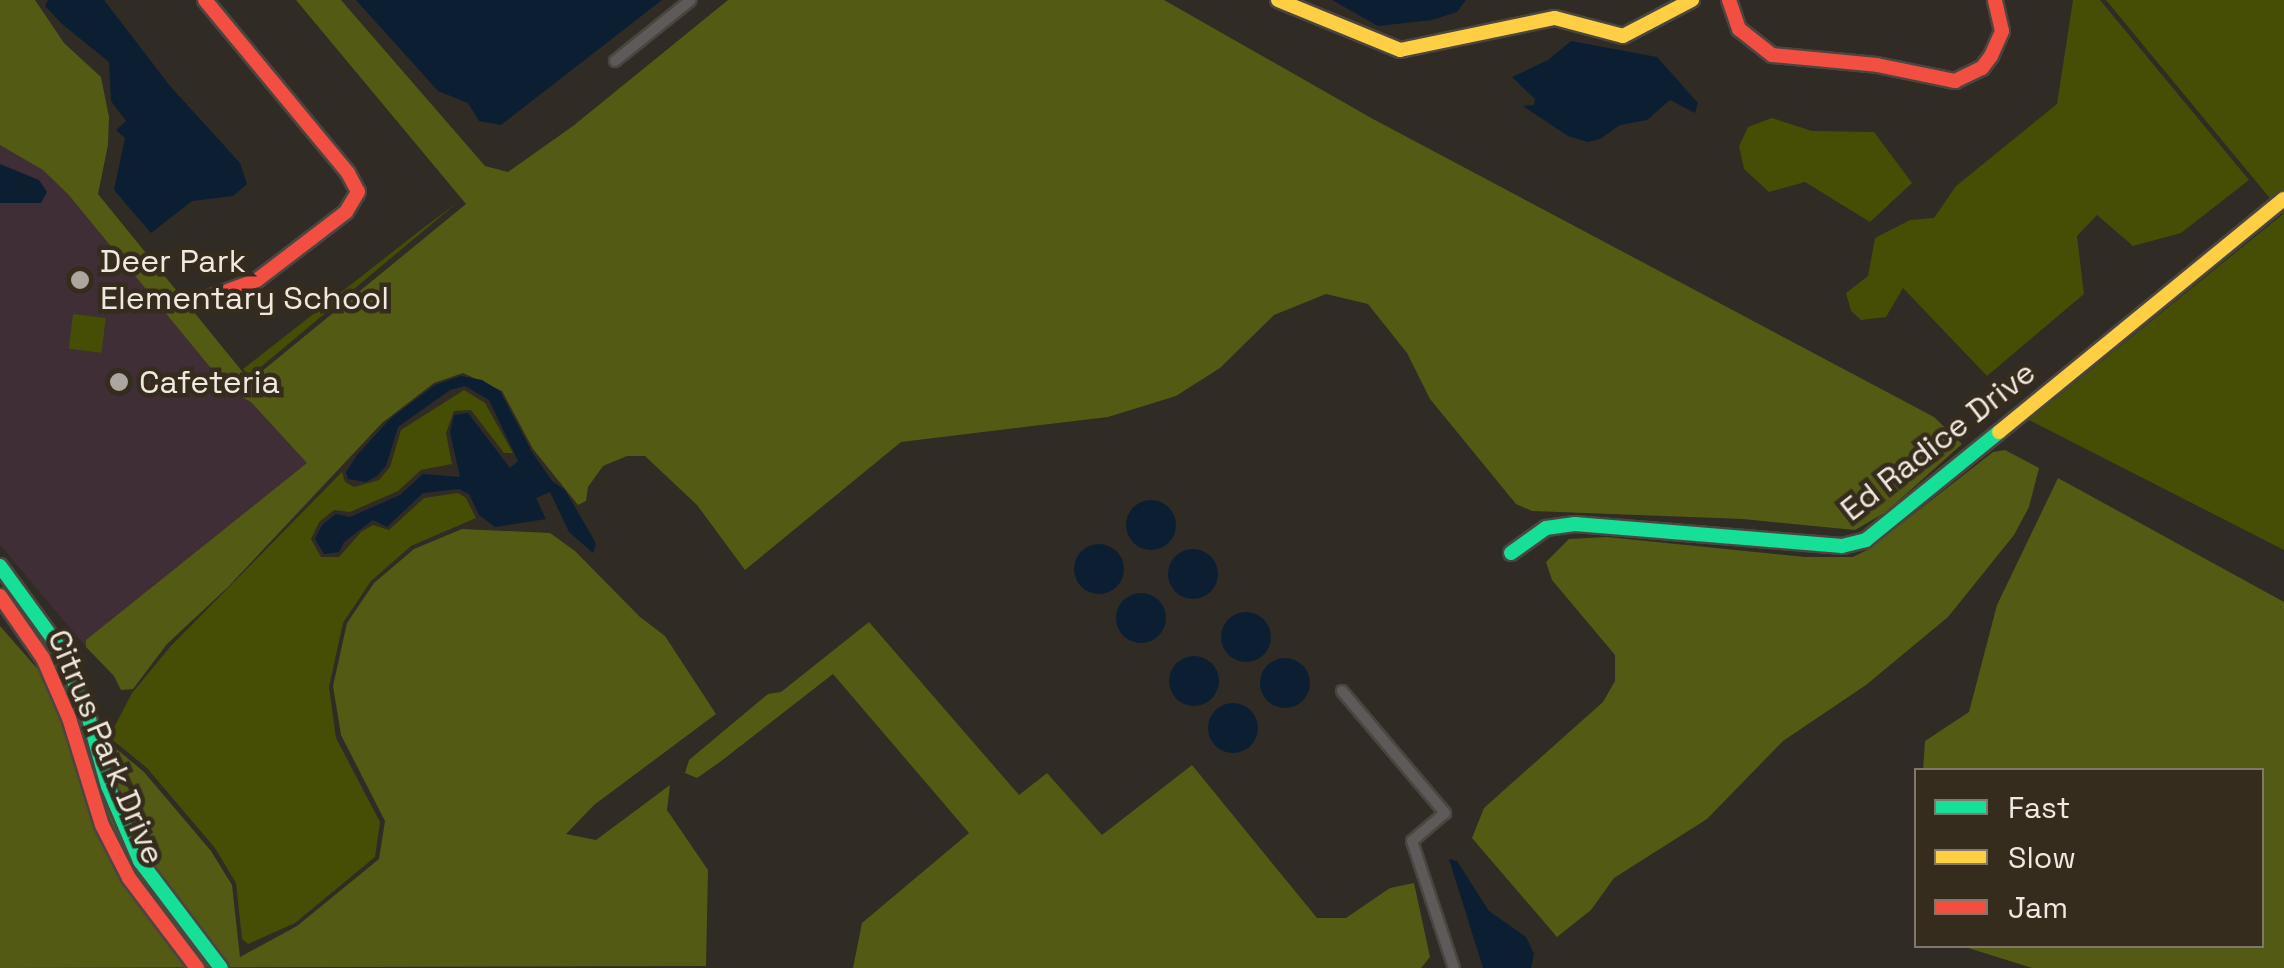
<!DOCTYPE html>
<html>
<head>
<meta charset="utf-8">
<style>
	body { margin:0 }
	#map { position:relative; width:2284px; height:968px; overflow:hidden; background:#302b24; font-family:"Space Grotesk",sans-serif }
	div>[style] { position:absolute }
	.education>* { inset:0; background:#3f2e36 }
	.green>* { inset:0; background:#464d05; transform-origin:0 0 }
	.forest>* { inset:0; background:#535a14 }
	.water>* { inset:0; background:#0c1f32 }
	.round { border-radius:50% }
	.roads { filter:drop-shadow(2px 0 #4a463f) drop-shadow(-2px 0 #4a463f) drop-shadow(0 2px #4a463f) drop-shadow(0 -2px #4a463f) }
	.street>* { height:10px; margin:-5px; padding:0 5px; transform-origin:5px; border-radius:5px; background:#5e5a5a }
	.fast>* { height:14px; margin:-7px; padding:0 7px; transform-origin:7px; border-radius:7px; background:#16e098 }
	.slow>* { height:14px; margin:-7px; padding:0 7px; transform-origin:7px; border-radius:7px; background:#ffcf43 }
	.jam>* { height:14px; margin:-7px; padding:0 7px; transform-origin:7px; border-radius:7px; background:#f24e42 }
	.dots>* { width:28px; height:28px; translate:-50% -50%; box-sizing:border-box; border:5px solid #362c1e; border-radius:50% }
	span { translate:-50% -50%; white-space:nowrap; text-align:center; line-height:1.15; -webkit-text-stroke:9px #362c1e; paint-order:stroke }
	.poi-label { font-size:32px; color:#efe9e0 }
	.left { translate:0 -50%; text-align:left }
	.street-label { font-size:32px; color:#efe9e0 }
	.legend { position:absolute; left:1914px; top:768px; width:350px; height:180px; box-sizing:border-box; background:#362c1e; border:2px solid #80786c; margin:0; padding:12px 18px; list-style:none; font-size:30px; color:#efe9e0 }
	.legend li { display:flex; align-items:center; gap:20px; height:50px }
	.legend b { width:50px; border:2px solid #80786c }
</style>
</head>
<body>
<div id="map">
	<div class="education">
		<div style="clip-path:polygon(0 98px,312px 462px,86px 647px,0 545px)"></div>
	</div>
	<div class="green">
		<div style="clip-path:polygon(2073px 0,2100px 0,2249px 180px,2181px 233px,2133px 246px,2097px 215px,2077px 236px,2084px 294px,1987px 376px,1903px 288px,1886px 317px,1861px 320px,1851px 311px,1846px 293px,1868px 276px,1875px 238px,1910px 220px,1934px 218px,1956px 186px,2057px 104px)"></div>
		<div style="clip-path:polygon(2106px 0,2284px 0,2284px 550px,2029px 420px,2283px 214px)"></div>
		<div style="clip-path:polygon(1772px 118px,1812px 131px,1874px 132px,1912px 183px,1870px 222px,1805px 182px,1769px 192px,1744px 169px,1739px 146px,1748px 127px)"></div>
		<div style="clip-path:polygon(458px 202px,250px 376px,243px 369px,418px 232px)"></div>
		<div style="left:73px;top:314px;width:33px;height:35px;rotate:7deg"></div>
		<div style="clip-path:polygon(464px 390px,485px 403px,513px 453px,504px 453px,471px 410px,454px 411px,446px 433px,452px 464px,421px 470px,398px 491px,350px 512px,334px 510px,319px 522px,311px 539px,321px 557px,339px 557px,361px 532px,373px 525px,389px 530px,424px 498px,458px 493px,466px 498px,476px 518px,411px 546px,371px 581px,343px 623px,329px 687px,336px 738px,380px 822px,375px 857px,295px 923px,248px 944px,242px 939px,236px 883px,215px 848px,147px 768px,109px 737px,132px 693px,170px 647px,342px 472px,345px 482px,354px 487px,379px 480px,390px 467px,401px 430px)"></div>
	</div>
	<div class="forest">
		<div style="clip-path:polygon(0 0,35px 0,64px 43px,101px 77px,109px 117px,108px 145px,98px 194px,250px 381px,466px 204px,296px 0,341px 0,485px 166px,508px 172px,573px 126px,728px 0,1164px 0,1373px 119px,1934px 417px,1962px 444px,1886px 512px,1855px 530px,1743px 519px,1532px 511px,1516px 504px,1430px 399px,1407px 353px,1368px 304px,1326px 294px,1274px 315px,1220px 368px,1176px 396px,1108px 417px,901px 442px,745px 570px,697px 505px,645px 456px,627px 456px,603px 466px,588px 487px,586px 501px,578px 505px,533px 449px,502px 391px,463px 373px,434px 383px,382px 423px,228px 587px,167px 644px,133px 689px,121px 690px,114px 676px,86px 647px,86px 640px,307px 463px,251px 402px,228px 389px,68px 194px,43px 170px,0 145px)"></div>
		<div style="clip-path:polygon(2005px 450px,2039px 468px,2029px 507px,2014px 535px,1948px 617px,1866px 685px,1783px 741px,1707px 819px,1614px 878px,1591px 910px,1557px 937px,1472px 838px,1484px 808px,1603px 702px,1615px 681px,1615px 655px,1552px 580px,1546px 562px,1569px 539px,1607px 537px,1805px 557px,1853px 557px,1869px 549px,1993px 452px)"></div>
		<div style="clip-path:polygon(2058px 478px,2284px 602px,2284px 968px,2032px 968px,1962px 946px,2262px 946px,2262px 770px,1923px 770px,1925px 741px,1969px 712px,1997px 605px)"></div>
		<div style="clip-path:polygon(462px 529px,550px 533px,575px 551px,640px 617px,665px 636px,716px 714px,594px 805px,566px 834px,596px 840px,670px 785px,667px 810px,708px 870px,706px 966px,0 968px,0 626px,83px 721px,144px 772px,211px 851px,232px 885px,240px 957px,297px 926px,379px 859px,385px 821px,341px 735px,333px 686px,347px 623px,374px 583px,414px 549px)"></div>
		<div style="clip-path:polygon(869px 622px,1019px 795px,1047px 773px,1102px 835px,1192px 765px,1317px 918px,1346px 918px,1390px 888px,1414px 883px,1430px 957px,1421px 968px,853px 968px,862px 923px,969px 833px,833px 674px,720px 762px,697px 778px,685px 773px,689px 760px,768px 694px,781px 692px)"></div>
	</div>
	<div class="water">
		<div style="clip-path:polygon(48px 0,104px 0,170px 86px,240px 163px,247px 184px,233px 196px,192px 201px,151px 233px,114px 190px,125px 138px,116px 130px,126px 121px,111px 101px,109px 62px,62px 24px,45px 6px)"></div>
		<div style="clip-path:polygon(356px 0,662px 0,501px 125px,479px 121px,468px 103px,438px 91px)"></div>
		<div style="clip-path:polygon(1332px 0,1466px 0,1457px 12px,1432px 20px,1378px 26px)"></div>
		<div style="clip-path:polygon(1571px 41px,1657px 57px,1698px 103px,1695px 113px,1670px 100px,1647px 120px,1620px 125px,1600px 139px,1588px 142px,1568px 136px,1523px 106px,1534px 105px,1535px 99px,1512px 77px,1548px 60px)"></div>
		<div style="clip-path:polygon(0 164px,39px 180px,47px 192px,41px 203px,0 203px)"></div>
		<div style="clip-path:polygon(461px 376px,482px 380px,500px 391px,532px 452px,552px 481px,565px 490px,589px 531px,596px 544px,593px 553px,569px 532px,550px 492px,536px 498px,546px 519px,495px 527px,479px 515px,469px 494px,459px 489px,423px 493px,387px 527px,373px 520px,344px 542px,339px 552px,324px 554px,315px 539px,322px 525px,336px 514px,350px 517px,400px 495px,423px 474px,460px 477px,450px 432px,454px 415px,468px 413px,510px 468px,518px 461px,489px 400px,465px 386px,450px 390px,398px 427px,386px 466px,377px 476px,366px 482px,348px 479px,346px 472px,357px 455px,391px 418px,435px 385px)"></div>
		<div class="round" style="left:1126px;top:500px;width:50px;height:50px"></div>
		<div class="round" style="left:1074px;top:544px;width:50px;height:50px"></div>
		<div class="round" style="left:1168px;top:549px;width:50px;height:50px"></div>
		<div class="round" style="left:1116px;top:593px;width:50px;height:50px"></div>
		<div class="round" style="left:1221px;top:612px;width:50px;height:50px"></div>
		<div class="round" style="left:1169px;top:656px;width:50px;height:50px"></div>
		<div class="round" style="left:1260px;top:658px;width:50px;height:50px"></div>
		<div class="round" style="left:1208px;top:703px;width:50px;height:50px"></div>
		<div style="clip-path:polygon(1449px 859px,1457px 861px,1489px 911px,1526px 937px,1534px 954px,1531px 968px,1483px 968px)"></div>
	</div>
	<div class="roads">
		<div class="street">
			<div style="left:615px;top:61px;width:97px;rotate:-38.8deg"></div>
			<div style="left:1342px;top:691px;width:160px;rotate:49.8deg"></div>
			<div style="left:1445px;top:813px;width:43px;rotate:139.7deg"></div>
			<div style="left:1412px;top:841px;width:134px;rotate:71.7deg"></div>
		</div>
		<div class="fast">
			<div style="left:1511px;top:553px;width:43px;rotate:-35.5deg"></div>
			<div style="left:1546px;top:528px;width:29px;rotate:-8deg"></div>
			<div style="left:1575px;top:524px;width:268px;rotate:4.7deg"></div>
			<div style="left:1842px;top:546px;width:25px;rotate:-14deg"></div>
			<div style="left:1866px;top:540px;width:171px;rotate:-39.1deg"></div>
			<div style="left:0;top:566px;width:104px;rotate:54deg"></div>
			<div style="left:61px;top:650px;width:70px;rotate:67.4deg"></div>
			<div style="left:88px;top:715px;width:74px;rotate:74.3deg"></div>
			<div style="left:108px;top:786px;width:82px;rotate:66.9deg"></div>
			<div style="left:140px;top:861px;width:134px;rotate:52.9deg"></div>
		</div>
		<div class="slow">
			<div style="left:1278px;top:0;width:132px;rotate:22.3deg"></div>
			<div style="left:1400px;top:50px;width:158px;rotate:-11.7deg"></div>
			<div style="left:1555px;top:18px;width:70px;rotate:14.8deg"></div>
			<div style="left:1623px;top:36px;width:78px;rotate:-27.6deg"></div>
			<div style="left:1999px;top:432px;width:368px;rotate:-39.3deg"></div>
		</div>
		<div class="jam">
			<div style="left:205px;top:0;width:224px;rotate:50.4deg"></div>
			<div style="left:348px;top:173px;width:21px;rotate:62deg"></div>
			<div style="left:358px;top:192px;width:23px;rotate:121deg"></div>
			<div style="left:346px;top:212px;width:112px;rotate:142.6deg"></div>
			<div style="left:257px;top:280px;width:49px;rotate:159.7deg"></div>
			<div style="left:1729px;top:0;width:31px;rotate:71deg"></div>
			<div style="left:1739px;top:29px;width:42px;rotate:38.2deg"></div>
			<div style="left:1772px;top:55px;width:105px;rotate:5.4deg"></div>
			<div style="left:1877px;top:65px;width:80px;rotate:11.6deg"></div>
			<div style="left:1955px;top:81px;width:30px;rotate:-26deg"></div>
			<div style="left:1982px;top:68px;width:15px;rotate:-53deg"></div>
			<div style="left:1991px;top:56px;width:27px;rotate:-66deg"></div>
			<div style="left:2002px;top:31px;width:32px;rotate:-103deg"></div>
			<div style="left:0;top:596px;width:75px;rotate:55.3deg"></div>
			<div style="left:43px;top:658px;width:65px;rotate:66.6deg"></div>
			<div style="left:69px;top:718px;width:112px;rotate:72.9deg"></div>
			<div style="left:102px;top:825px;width:59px;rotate:63deg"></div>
			<div style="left:129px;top:878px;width:113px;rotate:52.9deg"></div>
		</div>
	</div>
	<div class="dots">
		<div style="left:80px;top:280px;background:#aca69e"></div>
		<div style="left:119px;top:382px;background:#aca69e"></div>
	</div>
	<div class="poi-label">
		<span class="left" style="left:100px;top:280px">Deer Park<br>Elementary School</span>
		<span class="left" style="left:139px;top:382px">Cafeteria</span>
	</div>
	<div class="street-label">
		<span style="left:1938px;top:441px;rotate:-38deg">Ed Radice Drive</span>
		<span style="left:106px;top:747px;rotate:67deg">Citrus Park Drive</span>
	</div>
	<ul class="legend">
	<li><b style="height:12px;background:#16e098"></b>Fast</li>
	<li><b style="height:12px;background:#ffcf43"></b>Slow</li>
	<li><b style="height:12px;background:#f24e42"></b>Jam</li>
	</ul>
</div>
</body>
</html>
